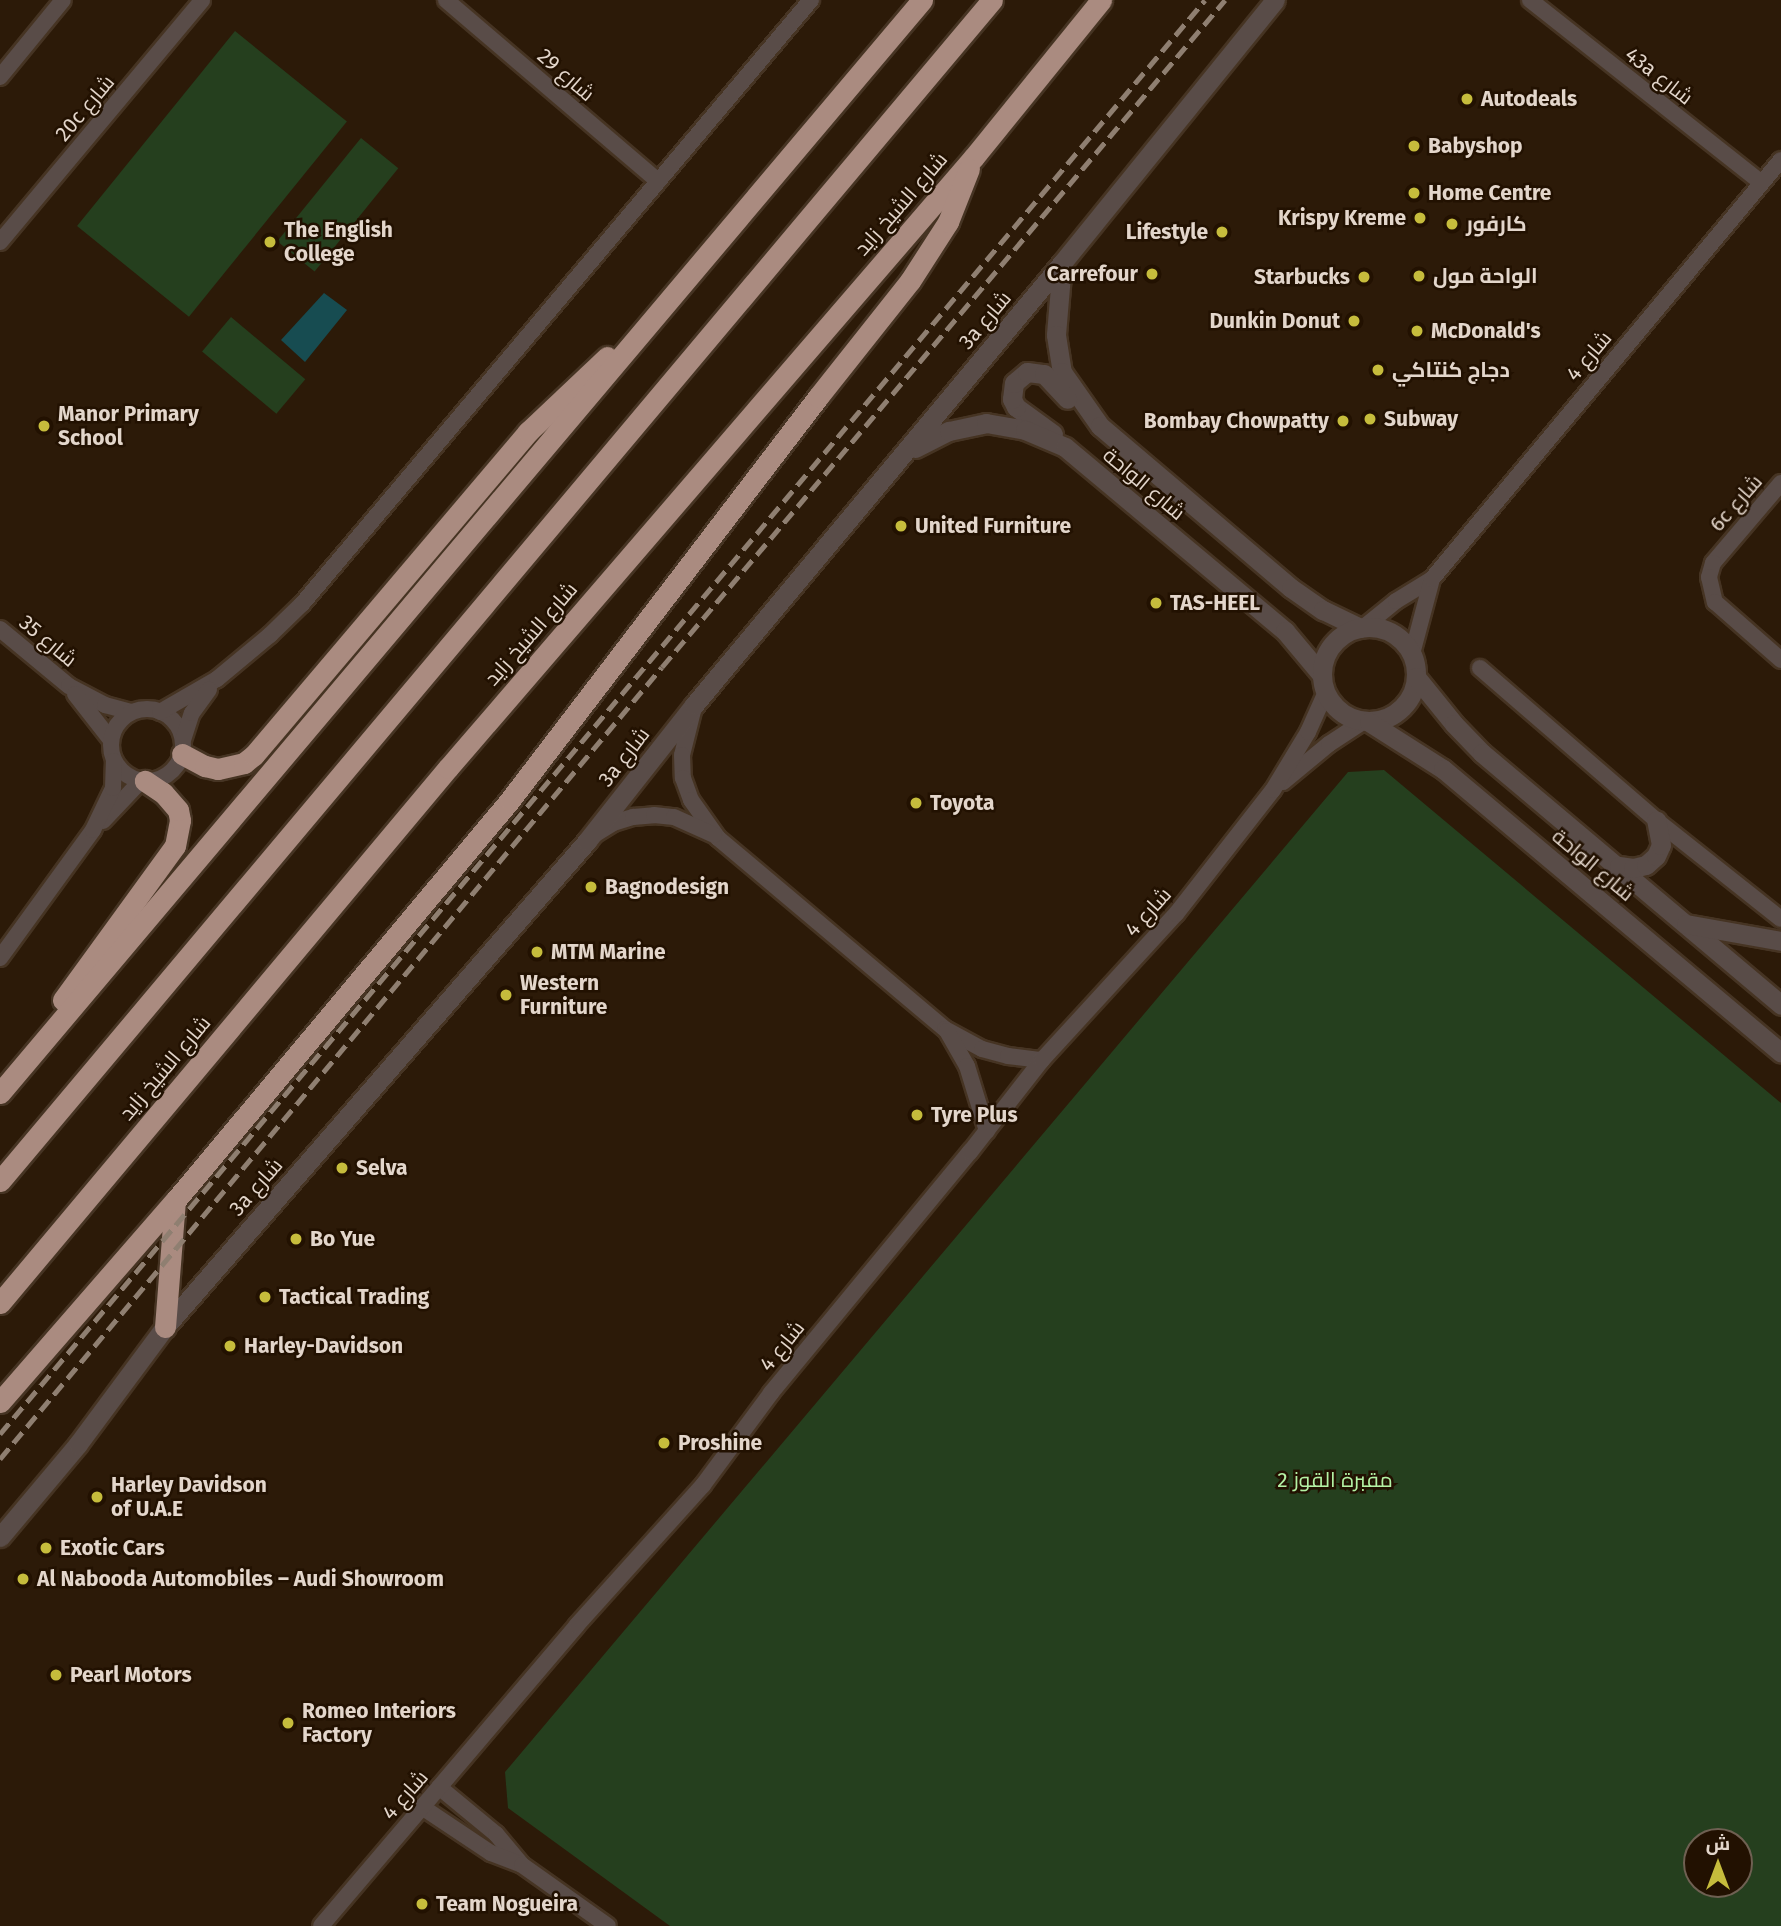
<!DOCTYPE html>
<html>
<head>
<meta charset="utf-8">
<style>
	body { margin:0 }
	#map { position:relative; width:1781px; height:1926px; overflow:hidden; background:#2c1a08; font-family:"Fira Sans",Cairo,sans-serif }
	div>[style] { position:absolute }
	.green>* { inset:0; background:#253f1e; transform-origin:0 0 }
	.water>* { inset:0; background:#174c51 }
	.roads { filter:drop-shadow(2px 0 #463423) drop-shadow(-2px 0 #463423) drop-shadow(0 2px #463423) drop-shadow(0 -2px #463423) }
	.minor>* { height:16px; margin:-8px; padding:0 8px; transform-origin:8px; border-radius:8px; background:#594c48 }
	.minor>.ring { margin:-8px; padding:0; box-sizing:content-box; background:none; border:16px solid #594c48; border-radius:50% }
	.tertiary>* { height:19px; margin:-9.5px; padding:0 9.5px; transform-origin:9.5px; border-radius:9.5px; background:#594c48 }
	.tertiary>.ring { margin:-9.5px; padding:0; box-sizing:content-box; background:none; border:19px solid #594c48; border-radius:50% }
	.motorway>* { height:21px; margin:-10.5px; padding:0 10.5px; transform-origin:10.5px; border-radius:10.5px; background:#aa8b80 }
	.rail>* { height:5px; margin-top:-2.5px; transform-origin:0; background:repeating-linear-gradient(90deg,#8f7f71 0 14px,transparent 0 21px) }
	.dots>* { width:19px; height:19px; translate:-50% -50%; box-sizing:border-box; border:4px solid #221101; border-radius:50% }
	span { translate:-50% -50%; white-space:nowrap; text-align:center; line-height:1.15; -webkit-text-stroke:5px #221101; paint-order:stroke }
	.street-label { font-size:21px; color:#e3d6cb }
	.poi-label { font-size:21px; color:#e3d6cb; font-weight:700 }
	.left { translate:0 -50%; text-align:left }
	.right { translate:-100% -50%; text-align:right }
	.park-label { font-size:21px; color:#b4f3a5 }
	.north { position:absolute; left:1683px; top:1828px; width:70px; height:70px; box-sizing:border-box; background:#221101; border:2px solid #6f6052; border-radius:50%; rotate:0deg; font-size:19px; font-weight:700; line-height:28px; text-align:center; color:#e3d6cb }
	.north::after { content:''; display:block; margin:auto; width:24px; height:32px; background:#c6bc3c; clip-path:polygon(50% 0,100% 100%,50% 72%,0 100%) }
</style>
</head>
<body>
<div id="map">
	<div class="green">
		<div style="left:235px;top:31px;width:144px;height:251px;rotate:39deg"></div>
		<div style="left:361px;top:138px;width:48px;height:133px;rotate:39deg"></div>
		<div style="left:231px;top:317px;width:97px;height:45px;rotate:40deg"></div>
		<div style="clip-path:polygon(evenodd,1384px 770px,1781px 1103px,1781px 1926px,670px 1926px,508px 1808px,505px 1772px,1348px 772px,1384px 770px,1697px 1842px,1739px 1842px,1739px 1884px,1697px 1884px,1697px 1842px)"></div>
	</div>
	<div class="water">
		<div style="clip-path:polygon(324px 293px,347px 310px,305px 362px,281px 340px)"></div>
	</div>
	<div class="roads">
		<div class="minor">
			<div style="left:446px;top:0;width:279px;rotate:40.5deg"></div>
			<div style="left:1530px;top:0;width:295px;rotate:38.3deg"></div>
			<div style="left:0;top:77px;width:99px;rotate:-50.7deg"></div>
			<div style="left:0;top:242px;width:315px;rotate:-50.1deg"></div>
			<div style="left:1781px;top:483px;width:105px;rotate:130.4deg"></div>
			<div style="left:1713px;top:563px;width:15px;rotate:106deg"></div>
			<div style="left:1709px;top:577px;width:26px;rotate:77deg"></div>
			<div style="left:1715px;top:602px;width:88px;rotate:41.3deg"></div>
			<div style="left:1364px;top:627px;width:41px;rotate:-39.1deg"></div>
			<div style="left:1396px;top:601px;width:42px;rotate:-31.4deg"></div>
			<div style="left:0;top:629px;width:89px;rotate:39.6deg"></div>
			<div style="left:69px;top:686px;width:41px;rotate:27.8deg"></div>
			<div style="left:105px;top:705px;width:27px;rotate:15deg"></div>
			<div style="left:1412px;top:654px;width:78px;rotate:-75.1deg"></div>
			<div style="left:1432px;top:579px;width:545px;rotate:-50.21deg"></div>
			<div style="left:1480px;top:668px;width:233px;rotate:40.8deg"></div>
			<div style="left:1656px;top:820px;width:159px;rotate:38.4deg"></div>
			<div style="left:75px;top:694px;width:58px;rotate:52deg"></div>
			<div class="ring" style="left:111px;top:709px;width:56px;height:56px"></div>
			<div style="left:693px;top:711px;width:45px;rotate:104deg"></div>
			<div style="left:682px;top:755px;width:23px;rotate:88deg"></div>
			<div style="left:683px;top:778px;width:23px;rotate:70deg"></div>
			<div style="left:691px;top:800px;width:47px;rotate:54.6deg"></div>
			<div style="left:718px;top:838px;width:297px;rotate:40.1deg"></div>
			<div style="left:945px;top:1029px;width:42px;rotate:28.4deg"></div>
			<div style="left:982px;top:1049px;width:27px;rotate:15deg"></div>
			<div style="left:1008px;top:1056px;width:34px;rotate:7deg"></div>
			<div style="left:160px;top:712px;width:66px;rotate:-30.1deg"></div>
			<div style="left:217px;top:679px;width:69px;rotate:-39.7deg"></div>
			<div style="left:270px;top:635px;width:45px;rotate:-44.1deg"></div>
			<div style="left:302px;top:604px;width:790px;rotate:-49.88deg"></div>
			<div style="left:183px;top:740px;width:28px;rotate:-72deg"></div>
			<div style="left:192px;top:713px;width:29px;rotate:-54deg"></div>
			<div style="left:1283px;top:782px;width:60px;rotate:-39.6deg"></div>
			<div style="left:1329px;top:744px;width:42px;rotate:-33.3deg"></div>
			<div style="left:103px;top:821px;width:55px;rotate:-46.5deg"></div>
			<div style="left:594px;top:835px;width:22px;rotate:-32deg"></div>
			<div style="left:613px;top:823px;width:21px;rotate:-17deg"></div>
			<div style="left:633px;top:817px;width:21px;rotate:-5deg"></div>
			<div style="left:654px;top:815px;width:20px;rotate:6deg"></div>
			<div style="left:674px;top:817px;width:44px;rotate:24.2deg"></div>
			<div style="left:0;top:958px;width:158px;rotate:-54deg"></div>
			<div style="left:93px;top:830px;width:47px;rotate:-64.5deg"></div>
			<div style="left:113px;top:788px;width:27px;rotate:-88deg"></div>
			<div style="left:947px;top:1031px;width:40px;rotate:60.3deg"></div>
			<div style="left:967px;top:1066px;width:68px;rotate:72.9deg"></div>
			<div style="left:439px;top:1787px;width:74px;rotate:39.5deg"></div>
			<div style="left:496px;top:1834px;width:40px;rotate:50deg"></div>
			<div style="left:422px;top:1807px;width:83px;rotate:33.7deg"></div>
			<div style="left:491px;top:1853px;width:33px;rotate:21deg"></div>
			<div style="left:522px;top:1865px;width:105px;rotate:35.3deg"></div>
			<div style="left:321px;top:1926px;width:395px;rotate:-49.6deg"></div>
			<div style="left:577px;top:1625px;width:188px;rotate:-48deg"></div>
			<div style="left:703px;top:1485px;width:114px;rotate:-53.5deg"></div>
			<div style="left:771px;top:1393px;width:313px;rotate:-50.5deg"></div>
			<div style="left:970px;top:1152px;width:117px;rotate:-52deg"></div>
			<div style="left:1042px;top:1060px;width:198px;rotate:-47.5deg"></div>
			<div style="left:1176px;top:914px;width:157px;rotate:-52deg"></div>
			<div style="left:1273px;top:790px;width:68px;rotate:-58.9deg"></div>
			<div style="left:1308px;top:732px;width:42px;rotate:-65.9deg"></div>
		</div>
		<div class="tertiary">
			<div style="left:1062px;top:263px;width:72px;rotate:94.8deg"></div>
			<div style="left:1056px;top:335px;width:37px;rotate:81deg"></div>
			<div style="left:1062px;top:372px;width:66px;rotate:54.9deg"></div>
			<div style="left:1100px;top:426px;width:250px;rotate:40.3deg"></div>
			<div style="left:1291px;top:588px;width:39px;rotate:35deg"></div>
			<div style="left:1323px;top:610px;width:41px;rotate:25.9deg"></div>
			<div style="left:1053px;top:434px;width:46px;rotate:-143.9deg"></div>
			<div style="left:1016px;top:407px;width:9px;rotate:-117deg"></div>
			<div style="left:1012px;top:399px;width:16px;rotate:-83deg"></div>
			<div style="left:1014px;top:383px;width:17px;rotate:-40deg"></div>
			<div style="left:1027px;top:372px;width:17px;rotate:7deg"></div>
			<div style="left:1044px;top:374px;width:34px;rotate:47deg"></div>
			<div style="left:915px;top:448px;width:38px;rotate:-27deg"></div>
			<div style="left:949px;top:431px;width:38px;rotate:-12deg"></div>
			<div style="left:986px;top:423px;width:40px;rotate:10deg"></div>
			<div style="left:1025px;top:430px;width:43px;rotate:23deg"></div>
			<div style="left:1065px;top:447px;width:287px;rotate:39.9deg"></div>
			<div style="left:1285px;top:631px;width:56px;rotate:50.1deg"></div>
			<div class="ring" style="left:1322px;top:627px;width:75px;height:75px"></div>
			<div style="left:1416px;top:677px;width:60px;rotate:51deg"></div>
			<div style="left:1454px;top:724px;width:40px;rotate:46deg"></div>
			<div style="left:1482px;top:753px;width:391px;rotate:40.1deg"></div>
			<div style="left:1369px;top:722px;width:88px;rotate:32.4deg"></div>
			<div style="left:1443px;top:769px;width:441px;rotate:40deg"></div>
			<div style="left:1619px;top:866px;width:14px;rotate:8deg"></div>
			<div style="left:1633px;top:868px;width:13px;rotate:-13deg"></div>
			<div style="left:1646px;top:865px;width:13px;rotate:-42deg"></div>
			<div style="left:1656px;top:856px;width:12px;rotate:-66deg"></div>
			<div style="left:1661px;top:845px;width:25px;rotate:-101deg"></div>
			<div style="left:1686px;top:924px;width:97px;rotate:10.1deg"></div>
			<div style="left:0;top:1537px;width:121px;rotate:-50deg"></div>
			<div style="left:78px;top:1444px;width:146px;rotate:-53.4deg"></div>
			<div style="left:165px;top:1327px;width:644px;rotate:-49.03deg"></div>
			<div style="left:587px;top:841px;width:173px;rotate:-51.8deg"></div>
			<div style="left:694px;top:705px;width:575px;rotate:-50.22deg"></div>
			<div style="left:1062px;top:263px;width:338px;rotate:-51deg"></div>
		</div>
		<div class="motorway">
			<div style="left:182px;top:754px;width:26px;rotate:28deg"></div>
			<div style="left:205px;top:766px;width:13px;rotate:13deg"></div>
			<div style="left:218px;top:769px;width:27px;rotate:-13deg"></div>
			<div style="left:244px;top:763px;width:13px;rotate:-39deg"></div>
			<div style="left:254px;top:755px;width:424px;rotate:-49.7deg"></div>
			<div style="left:528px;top:432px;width:109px;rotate:-43.5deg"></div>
			<div style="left:63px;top:1000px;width:190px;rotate:-54deg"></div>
			<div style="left:175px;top:846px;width:26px;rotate:-79deg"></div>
			<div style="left:180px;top:820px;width:10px;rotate:-101deg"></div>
			<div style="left:178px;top:810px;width:23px;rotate:-131deg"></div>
			<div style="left:163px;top:793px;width:22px;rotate:-146deg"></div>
			<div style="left:0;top:1093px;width:1430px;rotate:-49.85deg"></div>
			<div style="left:0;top:1181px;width:1542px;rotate:-49.97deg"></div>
			<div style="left:0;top:1303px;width:698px;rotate:-50.06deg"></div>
			<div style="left:448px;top:768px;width:806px;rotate:-49.28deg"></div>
			<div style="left:974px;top:157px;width:202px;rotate:-51deg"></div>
			<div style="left:165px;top:1327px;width:126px;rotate:-85.5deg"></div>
			<div style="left:0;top:1402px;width:267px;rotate:-49deg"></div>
			<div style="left:175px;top:1201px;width:523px;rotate:-50.12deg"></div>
			<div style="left:510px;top:800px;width:507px;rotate:-52.61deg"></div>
			<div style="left:818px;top:397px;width:148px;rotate:-51.6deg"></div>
			<div style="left:910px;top:281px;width:70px;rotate:-57.2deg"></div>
			<div style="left:948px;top:222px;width:57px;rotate:-68.4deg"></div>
		</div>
	</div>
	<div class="rail">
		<div style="left:0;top:1434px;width:1873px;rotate:-49.96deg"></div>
		<div style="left:0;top:1459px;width:1032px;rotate:-50.11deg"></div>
		<div style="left:662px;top:667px;width:873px;rotate:-49.83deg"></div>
	</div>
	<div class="dots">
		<div style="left:1467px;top:99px;background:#c6bc3c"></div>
		<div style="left:1414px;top:146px;background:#c6bc3c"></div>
		<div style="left:1414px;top:193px;background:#c6bc3c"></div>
		<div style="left:1420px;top:218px;background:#c6bc3c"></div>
		<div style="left:1452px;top:224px;background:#c6bc3c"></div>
		<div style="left:1222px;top:232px;background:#c6bc3c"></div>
		<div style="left:270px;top:242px;background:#c6bc3c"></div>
		<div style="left:1152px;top:274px;background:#c6bc3c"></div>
		<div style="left:1419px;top:276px;background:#c6bc3c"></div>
		<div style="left:1364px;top:277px;background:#c6bc3c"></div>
		<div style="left:1354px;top:321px;background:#c6bc3c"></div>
		<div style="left:1417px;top:331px;background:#c6bc3c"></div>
		<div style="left:1378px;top:370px;background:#c6bc3c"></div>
		<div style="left:1370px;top:419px;background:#c6bc3c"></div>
		<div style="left:1343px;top:421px;background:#c6bc3c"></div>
		<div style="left:44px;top:426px;background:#c6bc3c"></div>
		<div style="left:901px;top:526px;background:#c6bc3c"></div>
		<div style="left:1156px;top:603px;background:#c6bc3c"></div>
		<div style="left:916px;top:803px;background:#c6bc3c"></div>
		<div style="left:591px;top:887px;background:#c6bc3c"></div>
		<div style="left:537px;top:952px;background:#c6bc3c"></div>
		<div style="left:506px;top:995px;background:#c6bc3c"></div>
		<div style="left:917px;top:1115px;background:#c6bc3c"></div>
		<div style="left:342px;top:1168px;background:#c6bc3c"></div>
		<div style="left:296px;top:1239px;background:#c6bc3c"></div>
		<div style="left:265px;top:1297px;background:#c6bc3c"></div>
		<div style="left:230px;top:1346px;background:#c6bc3c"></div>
		<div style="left:664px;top:1443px;background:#c6bc3c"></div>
		<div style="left:97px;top:1497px;background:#c6bc3c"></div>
		<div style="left:46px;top:1548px;background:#c6bc3c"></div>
		<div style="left:23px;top:1579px;background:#c6bc3c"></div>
		<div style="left:56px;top:1675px;background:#c6bc3c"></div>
		<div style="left:288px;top:1723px;background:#c6bc3c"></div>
		<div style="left:422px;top:1904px;background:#c6bc3c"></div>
	</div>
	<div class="street-label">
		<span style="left:566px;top:75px;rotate:41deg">شارع 29</span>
		<span style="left:1659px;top:76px;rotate:38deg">43a شارع</span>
		<span style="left:85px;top:108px;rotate:-50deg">20c شارع</span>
		<span style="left:901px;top:204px;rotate:-49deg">شارع الشيخ زايد</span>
		<span style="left:985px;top:320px;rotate:-50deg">3a شارع</span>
		<span style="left:1589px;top:356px;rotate:-50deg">شارع 4</span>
		<span style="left:1144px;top:484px;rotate:40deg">شارع الواحة</span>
		<span style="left:1736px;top:503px;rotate:-49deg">6c شارع</span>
		<span style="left:531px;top:634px;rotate:-49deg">شارع الشيخ زايد</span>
		<span style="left:48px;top:641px;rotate:40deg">شارع 35</span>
		<span style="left:624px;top:757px;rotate:-52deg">3a شارع</span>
		<span style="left:1593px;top:865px;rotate:40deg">شارع الواحة</span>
		<span style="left:1148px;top:912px;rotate:-48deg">شارع 4</span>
		<span style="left:165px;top:1068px;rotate:-50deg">شارع الشيخ زايد</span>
		<span style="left:256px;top:1187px;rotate:-49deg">3a شارع</span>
		<span style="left:782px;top:1346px;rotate:-51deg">شارع 4</span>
		<span style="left:405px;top:1795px;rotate:-49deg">شارع 4</span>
	</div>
	<div class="poi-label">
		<span class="left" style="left:1481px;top:99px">Autodeals</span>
		<span class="left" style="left:1428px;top:146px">Babyshop</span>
		<span class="left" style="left:1428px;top:193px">Home Centre</span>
		<span class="right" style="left:1406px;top:218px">Krispy Kreme</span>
		<span class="left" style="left:1466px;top:224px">كارفور</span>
		<span class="left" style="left:284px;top:242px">The English<br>College</span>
		<span class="right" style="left:1208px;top:232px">Lifestyle</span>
		<span class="right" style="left:1138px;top:274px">Carrefour</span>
		<span class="left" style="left:1433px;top:276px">الواحة مول</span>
		<span class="right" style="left:1350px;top:277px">Starbucks</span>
		<span class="right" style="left:1340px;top:321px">Dunkin Donut</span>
		<span class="left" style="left:1431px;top:331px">McDonald's</span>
		<span class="left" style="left:1392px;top:370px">دجاج كنتاكي</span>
		<span class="left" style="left:58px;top:426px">Manor Primary<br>School</span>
		<span class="left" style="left:1384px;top:419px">Subway</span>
		<span class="right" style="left:1329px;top:421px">Bombay Chowpatty</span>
		<span class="left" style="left:915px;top:526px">United Furniture</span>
		<span class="left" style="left:1170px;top:603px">TAS-HEEL</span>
		<span class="left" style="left:930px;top:803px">Toyota</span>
		<span class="left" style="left:605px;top:887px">Bagnodesign</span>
		<span class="left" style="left:551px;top:952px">MTM Marine</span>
		<span class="left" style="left:520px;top:995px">Western<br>Furniture</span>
		<span class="left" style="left:931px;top:1115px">Tyre Plus</span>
		<span class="left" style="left:356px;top:1168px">Selva</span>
		<span class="left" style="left:310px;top:1239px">Bo Yue</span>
		<span class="left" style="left:279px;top:1297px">Tactical Trading</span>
		<span class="left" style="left:244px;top:1346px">Harley-Davidson</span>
		<span class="left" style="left:678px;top:1443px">Proshine</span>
		<span class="left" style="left:111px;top:1497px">Harley Davidson<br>of U.A.E</span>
		<span class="left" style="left:60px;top:1548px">Exotic Cars</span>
		<span class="left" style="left:37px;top:1579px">Al Nabooda Automobiles – Audi Showroom</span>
		<span class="left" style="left:70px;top:1675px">Pearl Motors</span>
		<span class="left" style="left:302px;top:1723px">Romeo Interiors<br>Factory</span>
		<span class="left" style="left:436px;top:1904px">Team Nogueira</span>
	</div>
	<div class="park-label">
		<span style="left:1335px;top:1480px">مقبرة القوز 2</span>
	</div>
	<div class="north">ش</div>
</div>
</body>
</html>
